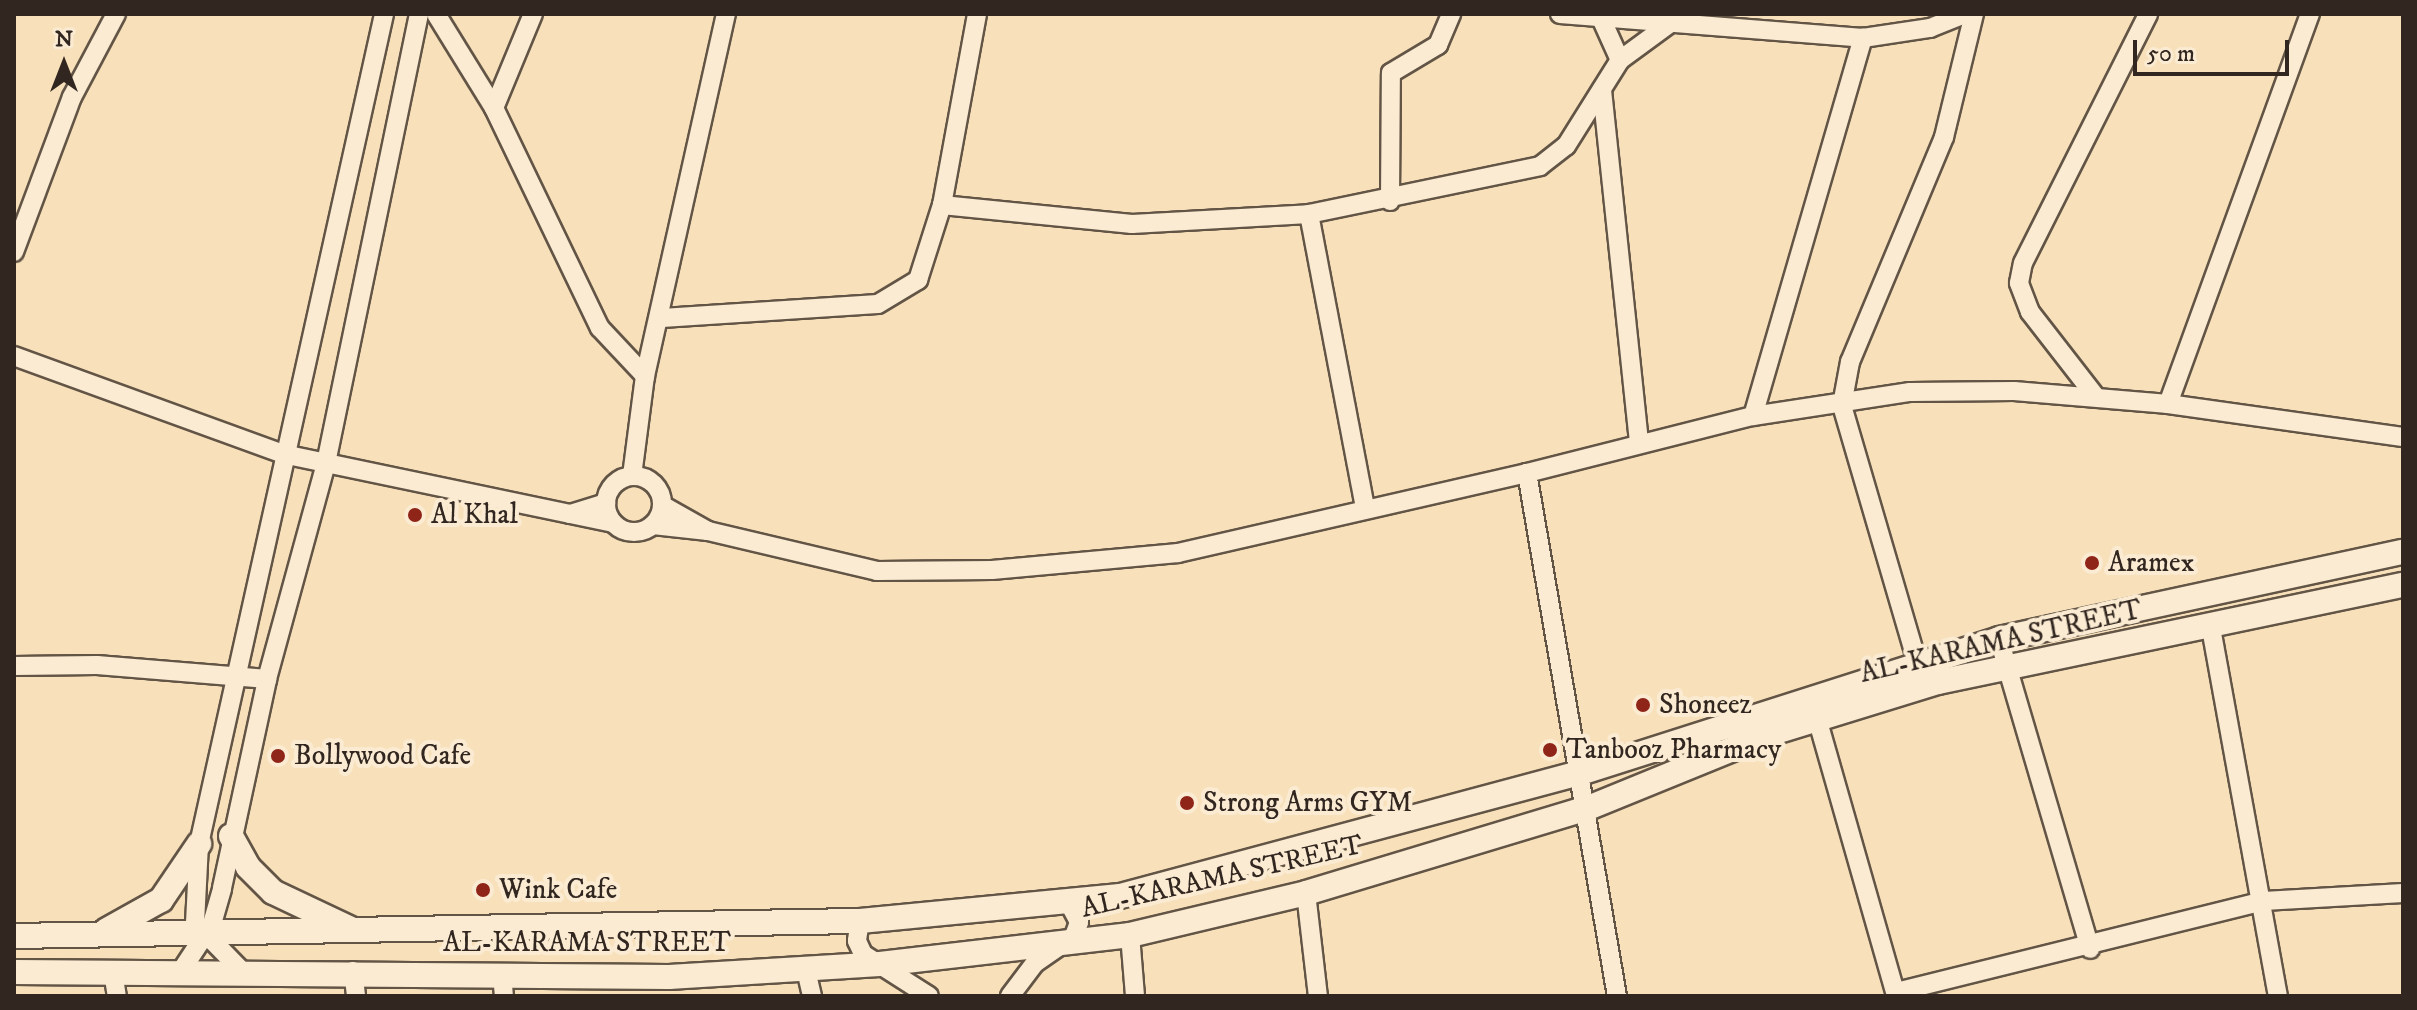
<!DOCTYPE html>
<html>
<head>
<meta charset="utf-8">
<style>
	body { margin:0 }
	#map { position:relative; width:2417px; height:1010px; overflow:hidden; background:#f7e0ba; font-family:"IM FELL DW Pica",serif }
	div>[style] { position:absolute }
	.roads { filter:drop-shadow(2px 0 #635546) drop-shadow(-2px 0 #635546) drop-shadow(0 2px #635546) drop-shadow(0 -2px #635546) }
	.street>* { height:18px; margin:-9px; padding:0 9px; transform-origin:9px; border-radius:9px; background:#faebd2 }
	.street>.ring { margin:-9px; padding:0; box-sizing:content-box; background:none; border:18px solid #faebd2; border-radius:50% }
	.secondary>* { height:24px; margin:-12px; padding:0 12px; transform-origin:12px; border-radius:12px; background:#faebd2 }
	.dots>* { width:22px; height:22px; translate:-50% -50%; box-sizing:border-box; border:4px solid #faebd2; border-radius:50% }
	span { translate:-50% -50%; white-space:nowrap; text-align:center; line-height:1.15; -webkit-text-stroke:8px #faebd2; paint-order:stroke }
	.poi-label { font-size:28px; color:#322720 }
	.left { translate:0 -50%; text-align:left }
	.street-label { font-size:28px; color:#322720 }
	.frame { position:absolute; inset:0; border:16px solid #322720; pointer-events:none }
	.north { position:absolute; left:24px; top:24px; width:80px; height:80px; -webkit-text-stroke:6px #faebd2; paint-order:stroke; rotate:0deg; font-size:22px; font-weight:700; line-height:32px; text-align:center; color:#322720 }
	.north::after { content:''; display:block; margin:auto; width:28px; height:36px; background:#322720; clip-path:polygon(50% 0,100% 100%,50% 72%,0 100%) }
	.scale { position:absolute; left:2133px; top:40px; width:156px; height:36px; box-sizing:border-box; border:4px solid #322720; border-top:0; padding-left:10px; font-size:24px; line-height:28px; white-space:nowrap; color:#322720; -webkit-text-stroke:6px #faebd2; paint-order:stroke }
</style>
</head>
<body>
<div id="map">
	<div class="roads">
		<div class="street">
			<div style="left:436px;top:14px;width:110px;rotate:58.3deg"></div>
			<div style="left:494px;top:108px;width:244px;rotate:64.3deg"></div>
			<div style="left:600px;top:328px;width:66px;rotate:46.8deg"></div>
			<div style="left:1560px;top:14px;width:304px;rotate:4.5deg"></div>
			<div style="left:1863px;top:38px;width:68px;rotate:-8.5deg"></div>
			<div style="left:1930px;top:28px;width:37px;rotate:-22deg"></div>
			<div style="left:1601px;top:18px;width:46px;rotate:65.7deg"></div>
			<div style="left:1602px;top:90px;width:355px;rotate:84deg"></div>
			<div style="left:494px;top:108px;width:102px;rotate:-67.5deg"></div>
			<div style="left:1390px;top:201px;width:128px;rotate:-89.6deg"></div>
			<div style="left:1391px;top:73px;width:55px;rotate:-30.8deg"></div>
			<div style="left:1438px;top:45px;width:34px;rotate:-67deg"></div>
			<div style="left:942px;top:205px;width:191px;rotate:5.7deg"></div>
			<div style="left:1132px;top:224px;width:177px;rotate:-3.2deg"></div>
			<div style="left:1309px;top:214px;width:236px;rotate:-11.7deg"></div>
			<div style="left:1540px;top:166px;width:33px;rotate:-38deg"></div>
			<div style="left:1566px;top:146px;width:102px;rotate:-57.9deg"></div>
			<div style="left:1620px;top:60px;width:66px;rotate:-36.3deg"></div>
			<div style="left:1309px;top:214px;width:299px;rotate:79.2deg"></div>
			<div style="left:14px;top:252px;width:165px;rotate:-69.5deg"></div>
			<div style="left:72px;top:97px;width:94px;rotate:-62.1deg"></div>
			<div style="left:662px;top:318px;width:216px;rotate:-3.7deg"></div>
			<div style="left:878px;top:304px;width:47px;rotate:-31deg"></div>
			<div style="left:918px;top:280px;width:79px;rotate:-72.3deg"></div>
			<div style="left:942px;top:205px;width:194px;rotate:-79.6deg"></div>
			<div style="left:14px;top:356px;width:286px;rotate:20deg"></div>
			<div style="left:283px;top:454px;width:337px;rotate:11.8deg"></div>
			<div style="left:2096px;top:397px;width:108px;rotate:-127.8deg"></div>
			<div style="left:2030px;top:312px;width:31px;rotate:-111deg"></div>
			<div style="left:2019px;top:283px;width:20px;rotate:-79deg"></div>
			<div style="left:2023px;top:263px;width:279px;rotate:-63.3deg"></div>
			<div style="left:2168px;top:404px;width:415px;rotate:-70deg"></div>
			<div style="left:1753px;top:416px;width:394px;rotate:-73.8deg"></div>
			<div style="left:1527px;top:473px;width:233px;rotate:-14.2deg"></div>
			<div style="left:1753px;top:416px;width:159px;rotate:-8.7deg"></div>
			<div style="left:1910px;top:392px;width:104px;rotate:-0.6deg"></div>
			<div style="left:2014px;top:391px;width:155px;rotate:4.8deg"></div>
			<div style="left:2168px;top:404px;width:237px;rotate:8deg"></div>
			<div style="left:632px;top:476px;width:101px;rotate:-82.6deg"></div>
			<div style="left:645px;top:376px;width:371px;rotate:-77.4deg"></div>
			<div class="ring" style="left:606px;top:476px;width:38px;height:38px"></div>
			<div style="left:662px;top:505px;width:53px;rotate:29.5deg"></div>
			<div style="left:570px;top:514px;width:38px;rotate:-17deg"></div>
			<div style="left:653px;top:525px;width:55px;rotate:6.2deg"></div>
			<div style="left:708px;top:531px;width:174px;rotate:13.3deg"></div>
			<div style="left:877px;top:571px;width:115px;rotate:-0.5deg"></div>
			<div style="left:992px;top:570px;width:187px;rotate:-5.2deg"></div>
			<div style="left:1178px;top:553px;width:358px;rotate:-12.9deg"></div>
			<div style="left:1527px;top:473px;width:531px;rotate:80.24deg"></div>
			<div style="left:2211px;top:628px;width:374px;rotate:79.7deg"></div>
			<div style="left:1999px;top:639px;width:323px;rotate:73.6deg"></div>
			<div style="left:1917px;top:662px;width:268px;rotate:-106.3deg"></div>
			<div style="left:1842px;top:405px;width:44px;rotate:-79.5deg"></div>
			<div style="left:1850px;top:362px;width:244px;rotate:-67.3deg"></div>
			<div style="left:1944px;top:137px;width:127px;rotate:-76.3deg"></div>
			<div style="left:14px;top:666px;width:83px;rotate:-0.7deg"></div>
			<div style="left:97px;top:665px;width:171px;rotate:4.7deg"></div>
			<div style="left:1817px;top:718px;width:289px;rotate:74.1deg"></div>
			<div style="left:1306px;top:893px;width:104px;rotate:83.4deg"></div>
			<div style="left:860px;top:921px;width:20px;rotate:99deg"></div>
			<div style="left:857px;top:941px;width:14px;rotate:65deg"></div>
			<div style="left:863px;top:954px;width:78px;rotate:32.5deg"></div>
			<div style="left:1130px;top:935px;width:61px;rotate:85.3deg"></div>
			<div style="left:806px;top:970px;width:27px;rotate:77deg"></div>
			<div style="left:181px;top:971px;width:56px;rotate:-56.6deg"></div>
			<div style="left:212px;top:924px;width:37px;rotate:-74deg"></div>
			<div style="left:222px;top:888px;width:214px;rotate:-77.8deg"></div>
			<div style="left:267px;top:679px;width:224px;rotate:-74.7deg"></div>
			<div style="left:326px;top:463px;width:459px;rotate:-78.3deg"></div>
			<div style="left:242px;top:971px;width:67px;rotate:-134.4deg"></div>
			<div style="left:195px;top:923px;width:79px;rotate:-87.1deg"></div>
			<div style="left:199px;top:844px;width:850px;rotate:-77.43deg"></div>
			<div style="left:353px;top:971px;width:25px;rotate:83deg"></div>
			<div style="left:113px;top:972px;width:24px;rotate:81deg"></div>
			<div style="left:502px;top:974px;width:22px;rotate:85deg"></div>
			<div style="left:1896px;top:992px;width:379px;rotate:-13.9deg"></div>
			<div style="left:2264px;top:901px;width:139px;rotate:-3.3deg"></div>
			<div style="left:1010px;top:996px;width:41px;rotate:-52.9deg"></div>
			<div style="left:1035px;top:963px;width:47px;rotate:-34.7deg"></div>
			<div style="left:1074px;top:936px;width:15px;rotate:-70deg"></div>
			<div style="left:1079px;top:922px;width:21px;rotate:-118deg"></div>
		</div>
		<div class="secondary">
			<div style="left:231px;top:836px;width:35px;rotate:61deg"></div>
			<div style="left:248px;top:867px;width:35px;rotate:45deg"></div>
			<div style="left:273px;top:892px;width:86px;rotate:25.4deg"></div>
			<div style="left:107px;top:930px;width:62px;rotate:-29.1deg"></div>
			<div style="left:161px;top:900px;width:68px;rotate:-55.8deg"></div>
			<div style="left:14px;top:936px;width:846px;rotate:-1.02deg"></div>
			<div style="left:860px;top:921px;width:261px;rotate:-5.5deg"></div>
			<div style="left:1120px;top:896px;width:476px;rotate:-15deg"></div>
			<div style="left:1580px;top:773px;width:440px;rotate:-17.7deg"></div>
			<div style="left:1999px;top:639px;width:413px;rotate:-12.2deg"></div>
			<div style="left:14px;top:972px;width:655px;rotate:0.44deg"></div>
			<div style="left:669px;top:977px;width:211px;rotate:-3.5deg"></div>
			<div style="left:880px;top:964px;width:252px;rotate:-6.6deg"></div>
			<div style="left:1130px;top:935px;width:181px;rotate:-13.4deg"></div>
			<div style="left:1306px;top:893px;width:295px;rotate:-16.8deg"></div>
			<div style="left:1588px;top:808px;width:199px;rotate:-22.2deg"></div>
			<div style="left:1772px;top:733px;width:174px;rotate:-17.1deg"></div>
			<div style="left:1938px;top:682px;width:475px;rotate:-11.8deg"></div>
		</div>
	</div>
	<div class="dots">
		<div style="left:415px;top:515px;background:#8f2418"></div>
		<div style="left:2092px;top:563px;background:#8f2418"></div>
		<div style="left:1643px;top:705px;background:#8f2418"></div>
		<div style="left:1550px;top:750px;background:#8f2418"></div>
		<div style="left:278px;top:756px;background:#8f2418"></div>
		<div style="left:1187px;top:803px;background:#8f2418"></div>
		<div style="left:483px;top:890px;background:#8f2418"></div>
	</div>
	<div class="poi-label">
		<span class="left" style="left:431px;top:515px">Al Khal</span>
		<span class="left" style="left:2108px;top:563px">Aramex</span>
		<span class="left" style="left:1659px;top:705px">Shoneez</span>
		<span class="left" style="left:1566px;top:750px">Tanbooz Pharmacy</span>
		<span class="left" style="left:294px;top:756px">Bollywood Cafe</span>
		<span class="left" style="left:1203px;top:803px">Strong Arms GYM</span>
		<span class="left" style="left:499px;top:890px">Wink Cafe</span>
	</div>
	<div class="street-label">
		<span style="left:2001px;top:642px;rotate:-13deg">AL-KARAMA STREET</span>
		<span style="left:1222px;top:877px;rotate:-13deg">AL-KARAMA STREET</span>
		<span style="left:587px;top:943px">AL-KARAMA STREET</span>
	</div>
	<div class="frame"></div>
	<div class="north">N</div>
	<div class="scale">50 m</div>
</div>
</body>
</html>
